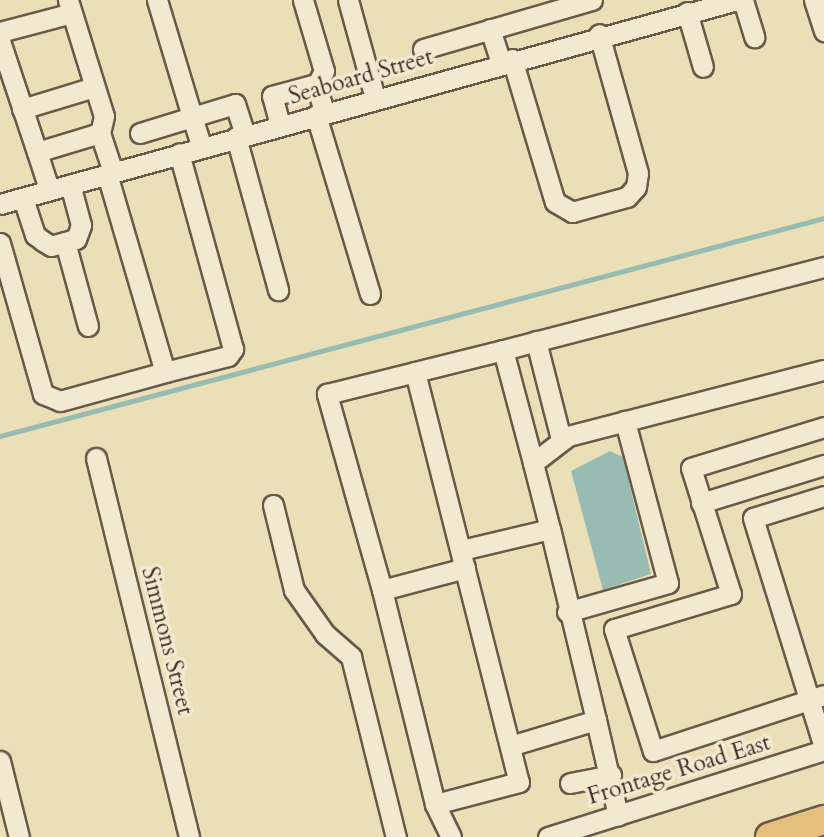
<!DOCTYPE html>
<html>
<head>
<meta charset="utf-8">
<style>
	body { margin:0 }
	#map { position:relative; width:824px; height:837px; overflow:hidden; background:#eadfb6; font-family:Cardo,serif }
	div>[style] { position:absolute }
	.water>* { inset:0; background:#98bcb1 }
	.stream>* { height:4.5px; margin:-2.25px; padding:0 2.25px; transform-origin:2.25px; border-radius:2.25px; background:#98bcb1 }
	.roads { filter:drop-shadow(2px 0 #695948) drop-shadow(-2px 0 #695948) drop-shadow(0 2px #695948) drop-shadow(0 -2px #695948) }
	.minor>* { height:19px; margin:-9.5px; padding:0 9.5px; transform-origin:9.5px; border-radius:9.5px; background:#f1ead0 }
	.highway>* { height:28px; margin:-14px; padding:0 14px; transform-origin:14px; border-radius:14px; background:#e5c07b }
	span { translate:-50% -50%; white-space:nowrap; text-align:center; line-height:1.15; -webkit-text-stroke:7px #f1ead0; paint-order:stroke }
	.street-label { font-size:23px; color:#3e2c24 }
</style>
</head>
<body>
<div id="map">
	<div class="water">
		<div style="clip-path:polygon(610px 451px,623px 457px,651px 574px,603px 590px,571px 471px)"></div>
	</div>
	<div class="stream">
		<div style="left:0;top:436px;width:852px;rotate:-14.82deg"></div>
	</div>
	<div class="roads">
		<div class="minor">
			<div style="left:68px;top:0;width:121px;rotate:72.8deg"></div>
			<div style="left:104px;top:116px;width:17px;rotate:103deg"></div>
			<div style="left:100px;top:133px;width:41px;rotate:71.6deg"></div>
			<div style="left:157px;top:0;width:122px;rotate:73.3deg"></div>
			<div style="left:192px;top:117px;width:45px;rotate:-16.8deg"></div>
			<div style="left:235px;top:104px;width:33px;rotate:72deg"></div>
			<div style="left:303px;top:0;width:74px;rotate:73.5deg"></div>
			<div style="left:324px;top:71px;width:17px;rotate:118deg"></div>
			<div style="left:348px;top:0;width:102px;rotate:74.6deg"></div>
			<div style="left:743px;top:0;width:39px;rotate:73deg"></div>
			<div style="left:814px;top:0;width:33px;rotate:72deg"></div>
			<div style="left:687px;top:12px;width:57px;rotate:73.8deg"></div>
			<div style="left:490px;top:29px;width:36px;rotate:72deg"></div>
			<div style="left:0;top:32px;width:74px;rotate:-14.8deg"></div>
			<div style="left:0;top:41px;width:117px;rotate:71.6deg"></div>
			<div style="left:37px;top:152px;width:66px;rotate:-16.8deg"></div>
			<div style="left:423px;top:49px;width:176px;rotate:-16.2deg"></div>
			<div style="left:512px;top:59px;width:149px;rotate:73.3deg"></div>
			<div style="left:555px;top:202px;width:20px;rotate:30deg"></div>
			<div style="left:572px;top:212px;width:57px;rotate:-15.3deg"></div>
			<div style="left:627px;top:197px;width:13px;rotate:-48deg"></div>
			<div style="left:636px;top:187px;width:14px;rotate:-82deg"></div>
			<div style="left:638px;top:173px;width:144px;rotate:-105.7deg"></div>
			<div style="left:22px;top:109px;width:75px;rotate:-17deg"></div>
			<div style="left:316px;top:115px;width:187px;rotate:73.2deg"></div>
			<div style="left:280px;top:125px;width:30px;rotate:-105deg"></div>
			<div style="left:272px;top:96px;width:46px;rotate:-15.3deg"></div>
			<div style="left:316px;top:84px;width:29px;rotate:74deg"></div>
			<div style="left:140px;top:133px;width:54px;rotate:-17.1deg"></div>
			<div style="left:192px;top:117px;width:32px;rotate:72deg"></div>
			<div style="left:236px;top:137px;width:159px;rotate:74.6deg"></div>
			<div style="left:37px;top:152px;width:40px;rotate:72deg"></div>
			<div style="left:107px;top:174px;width:206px;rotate:73.7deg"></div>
			<div style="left:165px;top:372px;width:65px;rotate:-14.3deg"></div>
			<div style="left:228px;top:356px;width:9px;rotate:-54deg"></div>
			<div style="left:233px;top:349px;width:203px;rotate:-105.4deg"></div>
			<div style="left:23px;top:198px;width:39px;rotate:72deg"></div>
			<div style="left:35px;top:235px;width:10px;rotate:37deg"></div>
			<div style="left:43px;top:241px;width:9px;rotate:32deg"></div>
			<div style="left:51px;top:246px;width:26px;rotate:-16deg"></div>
			<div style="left:76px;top:239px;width:15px;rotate:-70deg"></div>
			<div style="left:81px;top:225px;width:42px;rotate:-105deg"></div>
			<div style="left:0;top:204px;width:765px;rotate:-15.47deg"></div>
			<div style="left:65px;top:242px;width:87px;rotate:74.7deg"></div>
			<div style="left:0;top:243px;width:157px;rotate:74.1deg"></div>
			<div style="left:43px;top:394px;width:18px;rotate:22deg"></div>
			<div style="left:60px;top:401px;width:109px;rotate:-15.4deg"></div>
			<div style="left:536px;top:341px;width:101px;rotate:75.7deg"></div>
			<div style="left:503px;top:350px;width:332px;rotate:-14.5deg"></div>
			<div style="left:415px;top:372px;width:91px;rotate:-14deg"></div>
			<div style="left:503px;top:350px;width:117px;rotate:75.1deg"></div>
			<div style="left:533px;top:463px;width:68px;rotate:75.6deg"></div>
			<div style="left:550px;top:529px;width:91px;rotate:166.7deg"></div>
			<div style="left:824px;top:427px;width:139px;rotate:162.9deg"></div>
			<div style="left:691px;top:468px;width:132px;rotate:72.4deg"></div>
			<div style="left:731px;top:594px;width:122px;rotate:163.3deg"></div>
			<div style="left:614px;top:629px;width:128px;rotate:72.3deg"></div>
			<div style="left:653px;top:751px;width:180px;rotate:-18.1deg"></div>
			<div style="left:96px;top:458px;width:390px;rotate:76.2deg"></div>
			<div style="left:533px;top:463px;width:44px;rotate:-37.6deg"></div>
			<div style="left:568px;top:436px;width:264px;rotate:-14.5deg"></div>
			<div style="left:824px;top:496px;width:74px;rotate:162.8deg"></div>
			<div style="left:753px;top:518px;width:240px;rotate:72.8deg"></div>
			<div style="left:701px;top:503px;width:129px;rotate:-17.2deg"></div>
			<div style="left:273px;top:505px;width:88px;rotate:76.1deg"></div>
			<div style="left:294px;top:590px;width:54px;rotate:54.8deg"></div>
			<div style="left:325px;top:634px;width:35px;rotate:41deg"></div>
			<div style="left:351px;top:657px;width:186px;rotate:76deg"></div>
			<div style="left:382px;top:590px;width:204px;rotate:-105.7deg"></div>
			<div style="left:327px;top:394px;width:91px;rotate:-14deg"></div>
			<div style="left:415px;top:372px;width:423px;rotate:75.8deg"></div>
			<div style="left:519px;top:782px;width:87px;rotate:165.3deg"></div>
			<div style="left:567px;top:612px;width:105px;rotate:-16deg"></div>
			<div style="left:668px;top:583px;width:168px;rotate:-104.9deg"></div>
			<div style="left:596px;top:720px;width:98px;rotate:77deg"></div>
			<div style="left:510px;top:746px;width:90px;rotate:-16.8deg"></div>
			<div style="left:596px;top:720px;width:196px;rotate:-103.5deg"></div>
			<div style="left:0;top:761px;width:78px;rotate:76deg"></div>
			<div style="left:570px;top:783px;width:42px;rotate:-11deg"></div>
			<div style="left:451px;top:837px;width:37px;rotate:-116deg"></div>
			<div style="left:435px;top:804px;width:220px;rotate:-103.9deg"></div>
			<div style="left:382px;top:590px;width:86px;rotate:-14.8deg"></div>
			<div style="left:548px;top:837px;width:289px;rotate:-17.5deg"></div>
		</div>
		<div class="highway">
			<div style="left:770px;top:837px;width:57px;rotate:-17.5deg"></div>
		</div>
	</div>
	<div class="street-label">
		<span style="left:361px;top:77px;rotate:-16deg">Seaboard Street</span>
		<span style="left:167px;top:641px;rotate:76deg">Simmons Street</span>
		<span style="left:679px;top:770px;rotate:-17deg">Frontage Road East</span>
	</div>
</div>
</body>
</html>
